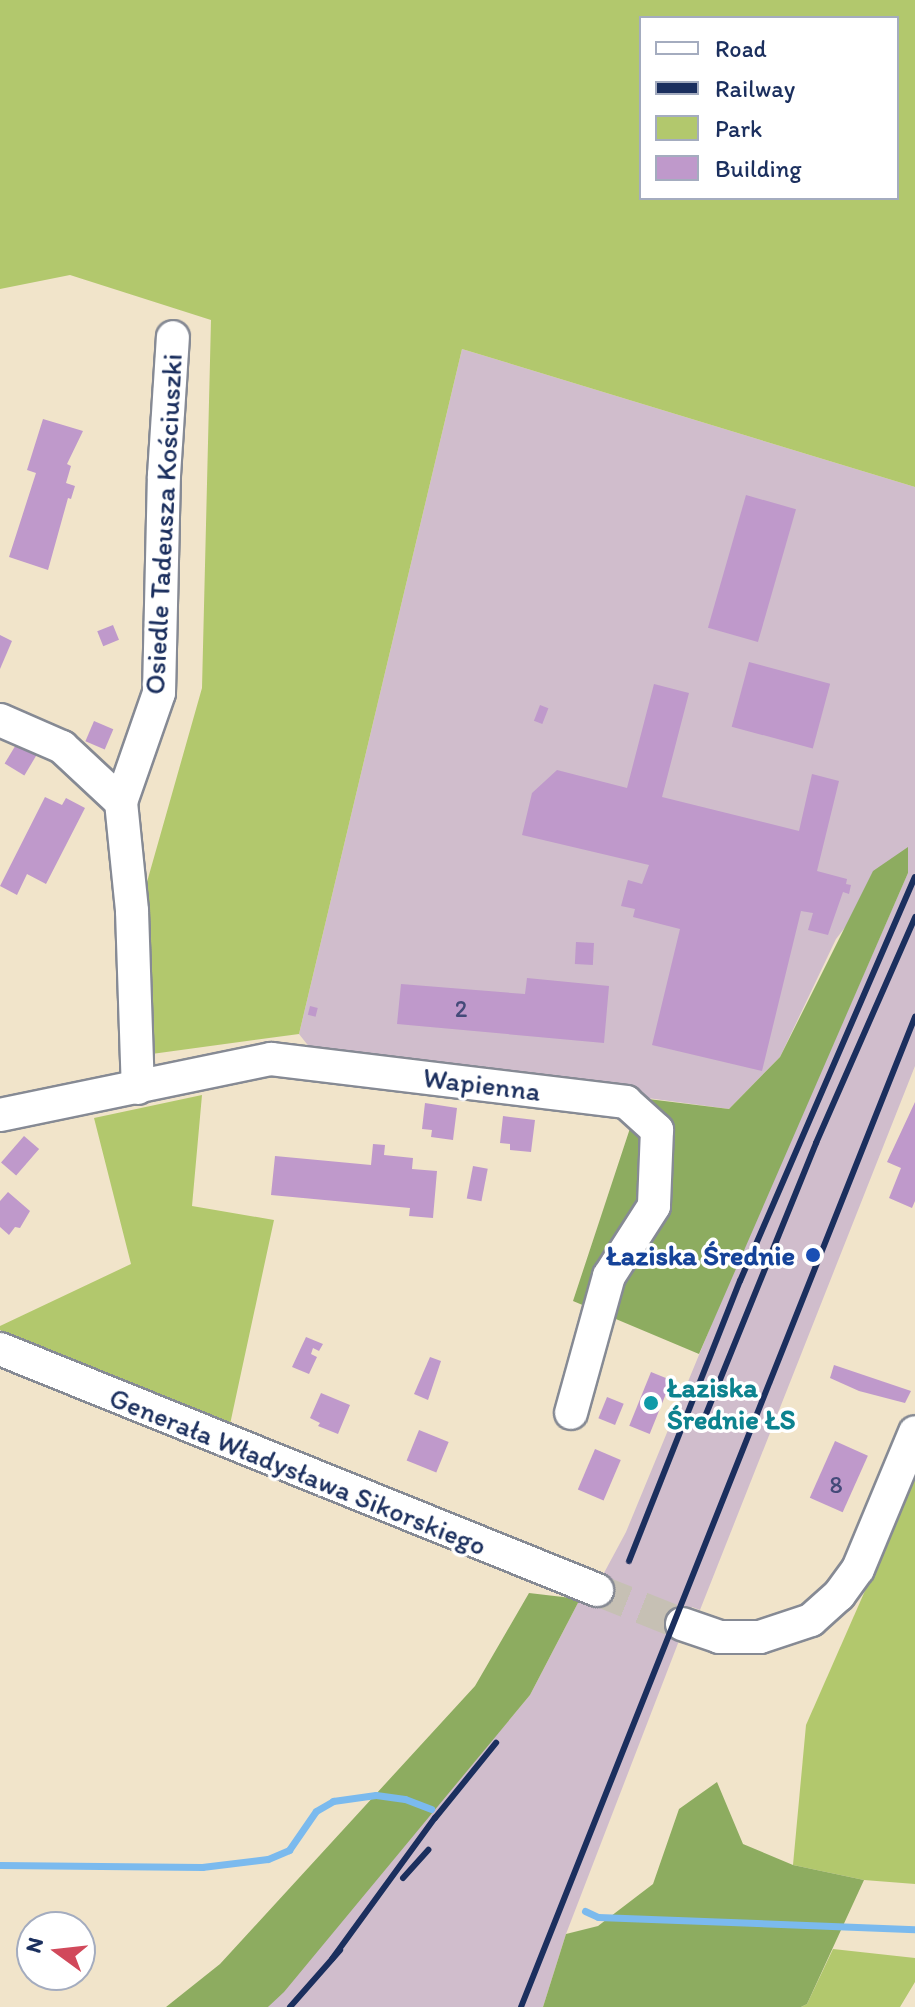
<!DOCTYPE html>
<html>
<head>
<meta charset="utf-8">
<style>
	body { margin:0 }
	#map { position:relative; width:915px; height:2007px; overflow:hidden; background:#f1e4ca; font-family:Itim,sans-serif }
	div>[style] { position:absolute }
	.industrial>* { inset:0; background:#d0bdcc }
	.green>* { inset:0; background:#b2c86d }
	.forest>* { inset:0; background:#8dac60 }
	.stream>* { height:7px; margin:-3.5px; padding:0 3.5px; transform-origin:3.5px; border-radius:3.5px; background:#7bbaee }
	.building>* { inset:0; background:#bf99cb; transform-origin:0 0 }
	.minor-tunnel>* { height:32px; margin-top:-16px; transform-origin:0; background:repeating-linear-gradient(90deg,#c6c0b4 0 32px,transparent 0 48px) }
	.roads { filter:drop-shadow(2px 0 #868a94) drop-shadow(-2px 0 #868a94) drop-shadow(0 2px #868a94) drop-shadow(0 -2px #868a94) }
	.minor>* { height:32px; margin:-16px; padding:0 16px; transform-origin:16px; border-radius:16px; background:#fff }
	.rail>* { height:6px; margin:-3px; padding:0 3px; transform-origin:3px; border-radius:3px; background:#1b2f5e }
	.dots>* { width:22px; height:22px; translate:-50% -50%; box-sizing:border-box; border:4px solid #fff; border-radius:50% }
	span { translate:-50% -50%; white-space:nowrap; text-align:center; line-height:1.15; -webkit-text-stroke:7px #fff; paint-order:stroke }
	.number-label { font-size:24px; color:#444a79 }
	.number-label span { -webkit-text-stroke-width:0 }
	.street-label { font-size:28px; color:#1b2f5e }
	.transit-label { font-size:28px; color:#164399; font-weight:700 }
	.right { translate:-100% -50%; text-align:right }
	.culture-label { font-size:28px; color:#0d838f; font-weight:700 }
	.left { translate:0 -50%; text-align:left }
	.legend { position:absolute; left:639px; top:16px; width:260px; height:184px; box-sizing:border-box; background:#fff; border:2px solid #a4acbf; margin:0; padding:10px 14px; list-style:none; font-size:24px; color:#1b2f5e }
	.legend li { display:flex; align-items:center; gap:16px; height:40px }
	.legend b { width:40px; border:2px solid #a4acbf }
	.north { position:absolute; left:16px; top:1911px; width:80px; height:80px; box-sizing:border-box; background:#fff; border:2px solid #a4acbf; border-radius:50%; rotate:285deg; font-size:22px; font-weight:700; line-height:32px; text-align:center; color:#1b2f5e }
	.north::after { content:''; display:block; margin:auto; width:28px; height:36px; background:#d1495b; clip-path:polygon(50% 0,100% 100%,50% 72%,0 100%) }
</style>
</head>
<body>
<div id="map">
	<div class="industrial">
		<div style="clip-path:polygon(462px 349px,915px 487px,915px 1066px,700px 1610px,692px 1607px,566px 1934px,543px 2007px,268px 2007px,530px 1695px,580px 1599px,590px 1599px,626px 1532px,734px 1270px,908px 873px,907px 848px,836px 939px,780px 1057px,729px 1109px,314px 1053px,299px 1034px)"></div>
	</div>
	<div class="green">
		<div style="clip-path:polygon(evenodd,0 0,915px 0,915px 487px,462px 349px,299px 1034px,137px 1056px,147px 882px,202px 688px,211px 320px,70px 275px,0 289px,0 0,641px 18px,897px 18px,897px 198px,641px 198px,641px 18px)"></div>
		<div style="clip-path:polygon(202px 1095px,192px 1206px,274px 1220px,229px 1429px,0 1330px,0 1326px,131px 1264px,94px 1118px)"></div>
		<div style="clip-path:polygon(915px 1477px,915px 1884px,864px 1880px,793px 1865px,806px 1725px)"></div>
		<div style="clip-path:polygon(833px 1949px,915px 1958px,915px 1982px,900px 2007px,801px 2007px,807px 2004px)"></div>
	</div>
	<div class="forest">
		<div style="clip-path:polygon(908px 847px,908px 873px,699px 1354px,573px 1301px,640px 1098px,729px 1109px,780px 1057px,873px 871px)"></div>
		<div style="clip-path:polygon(529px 1593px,580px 1599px,530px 1695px,284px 1992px,268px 2007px,166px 2007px,220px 1964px,475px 1686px)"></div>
		<div style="clip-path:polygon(717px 1782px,743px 1844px,793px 1865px,864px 1880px,807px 2004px,801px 2007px,543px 2007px,566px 1934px,598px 1926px,653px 1884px,679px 1809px)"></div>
	</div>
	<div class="stream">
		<div style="left:0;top:1865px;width:202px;rotate:0.6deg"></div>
		<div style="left:202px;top:1867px;width:66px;rotate:-6.9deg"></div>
		<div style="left:268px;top:1859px;width:23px;rotate:-23deg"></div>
		<div style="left:289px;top:1850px;width:47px;rotate:-55.3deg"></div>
		<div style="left:316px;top:1811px;width:20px;rotate:-30deg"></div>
		<div style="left:333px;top:1801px;width:43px;rotate:-7.9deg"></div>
		<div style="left:376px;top:1795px;width:29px;rotate:8deg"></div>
		<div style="left:405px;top:1799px;width:28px;rotate:21deg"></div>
		<div style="left:585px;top:1911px;width:14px;rotate:25deg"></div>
		<div style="left:598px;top:1917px;width:317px;rotate:2.2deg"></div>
	</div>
	<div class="building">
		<div style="clip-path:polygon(43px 419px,83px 431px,67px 464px,71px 466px,66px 483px,75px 486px,71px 499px,68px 498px,48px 570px,9px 557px,36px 473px,27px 470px)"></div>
		<div style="left:746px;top:495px;width:52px;height:138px;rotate:16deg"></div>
		<div style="left:113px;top:625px;width:16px;height:17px;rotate:68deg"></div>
		<div style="clip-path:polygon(0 635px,12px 641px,0 669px)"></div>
		<div style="left:749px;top:662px;width:84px;height:67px;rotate:15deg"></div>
		<div style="clip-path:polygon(654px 684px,689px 693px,662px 797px,799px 831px,812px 774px,839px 781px,817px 871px,847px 879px,846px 884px,851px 885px,849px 894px,843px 892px,828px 935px,808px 930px,813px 913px,801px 911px,762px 1071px,652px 1045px,680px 929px,633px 917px,635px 909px,621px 906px,628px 880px,642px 884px,649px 865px,522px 835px,532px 793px,557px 770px,627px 788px)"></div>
		<div style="left:540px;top:705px;width:9px;height:17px;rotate:21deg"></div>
		<div style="left:94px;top:721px;width:21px;height:22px;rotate:23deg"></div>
		<div style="left:17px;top:743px;width:23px;height:24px;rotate:31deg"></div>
		<div style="clip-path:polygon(45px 797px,62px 805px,66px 798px,85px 808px,46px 884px,27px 874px,17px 895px,0 886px)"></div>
		<div style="left:576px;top:942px;width:18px;height:22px;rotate:3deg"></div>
		<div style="clip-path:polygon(527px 978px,609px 986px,604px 1043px,397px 1024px,401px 984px,525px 994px)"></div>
		<div style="left:310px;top:1006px;width:8px;height:9px;rotate:14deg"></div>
		<div style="clip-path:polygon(915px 1102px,915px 1201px,912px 1208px,889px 1198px,901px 1168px,887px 1162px)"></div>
		<div style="clip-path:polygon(425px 1103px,457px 1108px,453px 1140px,431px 1137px,432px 1130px,422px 1129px)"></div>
		<div style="clip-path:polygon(503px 1116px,535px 1120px,531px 1152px,510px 1150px,510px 1144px,500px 1143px)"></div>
		<div style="left:24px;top:1136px;width:20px;height:35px;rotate:41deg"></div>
		<div style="clip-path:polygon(373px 1144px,385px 1145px,384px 1155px,413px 1158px,412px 1169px,437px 1171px,433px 1218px,409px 1216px,410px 1208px,271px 1195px,275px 1156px,371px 1165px)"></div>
		<div style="left:473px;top:1166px;width:15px;height:33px;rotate:11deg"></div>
		<div style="clip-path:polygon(8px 1192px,30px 1211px,20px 1228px,15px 1227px,9px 1235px,0 1227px,0 1201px)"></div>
		<div style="clip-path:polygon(306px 1337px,323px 1344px,319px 1351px,313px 1348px,311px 1354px,317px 1357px,309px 1374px,292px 1367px)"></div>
		<div style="clip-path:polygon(430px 1357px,441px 1361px,428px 1400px,414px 1394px)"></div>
		<div style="clip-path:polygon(834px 1365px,911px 1391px,905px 1403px,859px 1391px,830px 1378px)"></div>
		<div style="left:651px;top:1372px;width:22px;height:58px;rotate:22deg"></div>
		<div style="clip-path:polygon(321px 1393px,350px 1405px,338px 1434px,318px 1426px,320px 1423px,310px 1418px)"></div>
		<div style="left:607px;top:1397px;width:18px;height:23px;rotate:22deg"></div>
		<div style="left:419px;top:1430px;width:32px;height:33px;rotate:22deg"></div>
		<div style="left:835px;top:1441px;width:36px;height:62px;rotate:24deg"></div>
		<div style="left:595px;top:1449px;width:28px;height:44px;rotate:23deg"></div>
	</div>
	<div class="minor-tunnel">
		<div style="left:597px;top:1590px;width:92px;rotate:21.8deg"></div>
	</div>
	<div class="roads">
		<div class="minor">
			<div style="left:0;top:720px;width:68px;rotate:23.5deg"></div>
			<div style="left:62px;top:747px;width:81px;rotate:43deg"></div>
			<div style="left:121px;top:802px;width:110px;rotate:84.2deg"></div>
			<div style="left:132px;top:911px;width:177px;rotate:88.1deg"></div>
			<div style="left:121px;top:802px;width:115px;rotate:-70.8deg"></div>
			<div style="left:159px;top:693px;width:218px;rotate:-88.7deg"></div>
			<div style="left:164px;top:475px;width:138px;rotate:-86.3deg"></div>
			<div style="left:0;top:1115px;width:277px;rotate:-11.7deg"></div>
			<div style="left:271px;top:1059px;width:358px;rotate:6.9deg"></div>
			<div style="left:626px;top:1102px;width:42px;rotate:42.1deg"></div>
			<div style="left:657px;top:1130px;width:76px;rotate:92.3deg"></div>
			<div style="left:654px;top:1206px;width:83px;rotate:122.7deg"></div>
			<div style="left:609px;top:1276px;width:142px;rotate:105.5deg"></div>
			<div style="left:0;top:1349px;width:644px;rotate:21.98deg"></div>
			<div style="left:682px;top:1624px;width:39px;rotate:19deg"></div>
			<div style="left:719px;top:1637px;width:41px"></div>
			<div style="left:760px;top:1637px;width:54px;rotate:-18.4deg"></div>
			<div style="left:811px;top:1620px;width:38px;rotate:-42deg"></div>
			<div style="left:839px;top:1595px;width:32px;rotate:-54deg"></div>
			<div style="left:858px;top:1569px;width:148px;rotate:-67.4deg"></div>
		</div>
	</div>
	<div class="rail">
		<div style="left:700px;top:1429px;width:309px;rotate:-67.9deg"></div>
		<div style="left:816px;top:1143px;width:247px;rotate:-66.3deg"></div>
		<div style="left:629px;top:1561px;width:301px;rotate:-68.4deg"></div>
		<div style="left:740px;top:1281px;width:440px;rotate:-66.6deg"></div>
		<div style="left:403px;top:1878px;width:38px;rotate:-48deg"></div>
		<div style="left:332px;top:1959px;width:175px;rotate:-53.9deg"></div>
		<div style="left:435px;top:1818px;width:97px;rotate:-50.9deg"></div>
		<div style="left:290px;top:2007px;width:76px;rotate:-48.7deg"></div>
		<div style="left:521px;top:2007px;width:1066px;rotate:-68.3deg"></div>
	</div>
	<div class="dots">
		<div style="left:813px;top:1255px;background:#1a4fb4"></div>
		<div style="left:651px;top:1403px;background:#0f9aa8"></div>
	</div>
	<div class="number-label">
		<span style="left:461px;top:1009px">2</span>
		<span style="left:836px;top:1485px">8</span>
	</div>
	<div class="street-label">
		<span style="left:163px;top:524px;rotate:-87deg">Osiedle Tadeusza Kościuszki</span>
		<span style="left:482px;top:1084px;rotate:7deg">Wapienna</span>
		<span style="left:298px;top:1471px;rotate:22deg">Generała Władysława Sikorskiego</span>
	</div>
	<div class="transit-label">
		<span class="right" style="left:795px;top:1255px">Łaziska Średnie</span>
	</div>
	<div class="culture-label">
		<span class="left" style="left:667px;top:1403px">Łaziska<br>Średnie ŁS</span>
	</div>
	<ul class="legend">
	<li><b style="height:10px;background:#fff"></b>Road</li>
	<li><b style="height:10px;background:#1b2f5e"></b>Railway</li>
	<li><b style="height:22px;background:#b2c86d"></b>Park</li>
	<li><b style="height:22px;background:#bf99cb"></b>Building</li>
	</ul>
	<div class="north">N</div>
</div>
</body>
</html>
